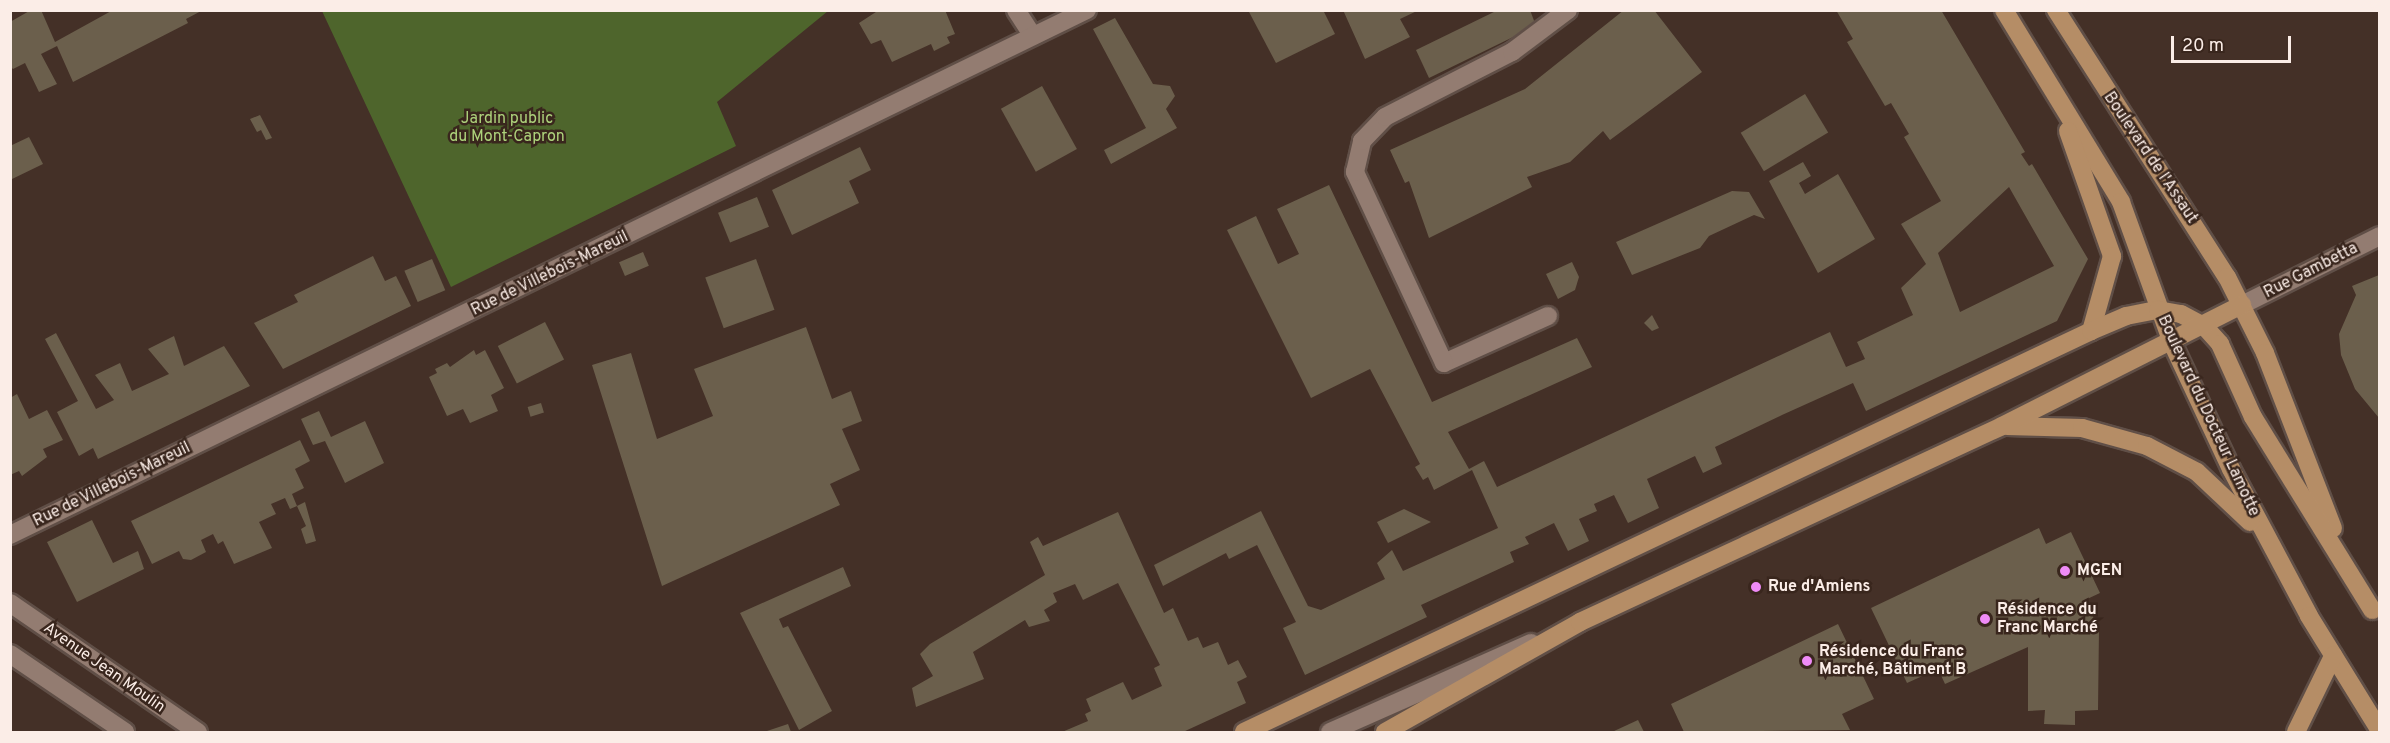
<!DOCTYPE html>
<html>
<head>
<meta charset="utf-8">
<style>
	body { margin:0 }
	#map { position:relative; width:2390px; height:743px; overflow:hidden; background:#443027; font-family:Overpass,sans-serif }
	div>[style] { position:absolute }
	.green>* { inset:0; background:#4e652c }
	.building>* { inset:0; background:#6b5f4c; transform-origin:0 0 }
	.roads { filter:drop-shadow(2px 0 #604f47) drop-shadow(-2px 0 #604f47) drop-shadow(0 2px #604f47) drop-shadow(0 -2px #604f47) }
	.minor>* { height:18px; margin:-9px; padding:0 9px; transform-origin:9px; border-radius:9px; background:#937c71 }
	.major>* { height:18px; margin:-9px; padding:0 9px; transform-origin:9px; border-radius:9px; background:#b58d66 }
	.dots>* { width:16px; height:16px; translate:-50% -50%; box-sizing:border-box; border:3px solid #39261d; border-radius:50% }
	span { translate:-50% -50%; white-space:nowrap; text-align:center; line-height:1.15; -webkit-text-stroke:5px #39261d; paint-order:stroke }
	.park-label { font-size:16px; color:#add27b }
	.street-label { font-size:16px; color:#fbede7 }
	.poi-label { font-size:16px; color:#fbede7; font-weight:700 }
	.left { translate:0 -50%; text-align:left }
	.frame { position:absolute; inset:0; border:12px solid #fbede7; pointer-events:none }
	.scale { position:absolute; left:2171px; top:36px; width:120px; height:27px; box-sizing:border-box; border:3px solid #fbede7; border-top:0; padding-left:8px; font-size:18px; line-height:21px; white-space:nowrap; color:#fbede7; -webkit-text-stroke:4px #39261d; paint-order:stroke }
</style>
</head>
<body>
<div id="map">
	<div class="green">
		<div style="clip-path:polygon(322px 11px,828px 11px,717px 102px,736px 146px,451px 287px)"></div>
	</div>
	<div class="building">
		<div style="clip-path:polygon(31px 10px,41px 10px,55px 42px,113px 10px,203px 10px,186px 19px,188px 23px,73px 82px,57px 46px,41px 54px,57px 84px,39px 92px,25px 63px,13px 69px,10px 66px,10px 22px)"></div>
		<div style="clip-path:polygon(879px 10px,945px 10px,955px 34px,947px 37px,950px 43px,934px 51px,931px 44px,892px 62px,881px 40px,871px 44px,859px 23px)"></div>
		<div style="clip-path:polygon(1248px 10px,1323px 10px,1335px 34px,1276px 63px)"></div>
		<div style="clip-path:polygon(1343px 10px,1419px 10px,1400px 19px,1410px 37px,1365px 59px)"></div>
		<div style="clip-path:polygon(1498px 10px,1530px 10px,1536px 26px,1429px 78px,1416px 50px)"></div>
		<div style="clip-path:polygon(1624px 10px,1654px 10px,1702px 72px,1610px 140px,1603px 131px,1570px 162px,1527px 177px,1532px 187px,1429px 238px,1409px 181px,1405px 183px,1390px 150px,1525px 89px)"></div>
		<div style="clip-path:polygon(evenodd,1836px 10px,1941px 10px,2025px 152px,2021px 154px,2029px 166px,2032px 164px,2088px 259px,2057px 321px,1866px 411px,1853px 383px,1782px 415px,1715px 447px,1722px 464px,1703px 473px,1695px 456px,1647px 479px,1659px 508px,1628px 523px,1614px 495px,1594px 504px,1597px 511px,1579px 519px,1589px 541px,1568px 551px,1554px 523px,1525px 537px,1529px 544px,1510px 552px,1514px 562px,1421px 605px,1427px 617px,1305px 675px,1283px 628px,1296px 622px,1257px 545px,1229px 559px,1226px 553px,1163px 586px,1154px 565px,1261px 511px,1308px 606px,1321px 610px,1385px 579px,1377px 563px,1392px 550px,1403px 571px,1498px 528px,1472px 470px,1434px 490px,1428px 477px,1423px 480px,1415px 467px,1420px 464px,1370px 369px,1311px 398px,1227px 230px,1256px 216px,1278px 264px,1299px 254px,1277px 209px,1329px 185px,1432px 402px,1577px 338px,1592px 367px,1448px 432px,1469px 469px,1484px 461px,1497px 487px,1830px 332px,1846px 367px,1865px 359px,1857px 342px,1913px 315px,1901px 288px,1926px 264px,1901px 224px,1941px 201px,1904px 137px,1909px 134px,1891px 103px,1885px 106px,1847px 42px,1853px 39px,1836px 10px,2009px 187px,2054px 266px,1960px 312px,1938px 253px,2009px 187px)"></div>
		<div style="clip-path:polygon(1115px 18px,1153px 84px,1170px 86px,1175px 96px,1166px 109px,1177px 128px,1111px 164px,1104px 150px,1146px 128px,1093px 29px)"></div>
		<div style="left:1042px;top:86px;width:72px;height:47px;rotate:61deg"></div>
		<div style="left:1805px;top:94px;width:45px;height:75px;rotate:59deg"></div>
		<div style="clip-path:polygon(260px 115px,272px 138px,266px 140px,261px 130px,257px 132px,250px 119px)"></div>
		<div style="clip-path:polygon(29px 137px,43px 164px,10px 180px,10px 146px)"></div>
		<div style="clip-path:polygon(860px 147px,871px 170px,849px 181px,859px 203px,792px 235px,772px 190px)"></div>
		<div style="clip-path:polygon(1803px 162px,1811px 176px,1799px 183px,1805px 194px,1838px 174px,1875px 239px,1818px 273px,1769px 181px)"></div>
		<div style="clip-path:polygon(1732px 191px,1749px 192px,1765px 219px,1754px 215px,1709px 236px,1700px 248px,1632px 275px,1616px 242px)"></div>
		<div style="left:757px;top:197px;width:32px;height:42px;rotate:68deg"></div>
		<div style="left:643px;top:252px;width:15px;height:26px;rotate:67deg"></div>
		<div style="clip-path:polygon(373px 256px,385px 281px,396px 276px,411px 306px,283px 369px,254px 323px,298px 302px,294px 295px)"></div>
		<div style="left:432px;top:259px;width:34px;height:30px;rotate:67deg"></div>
		<div style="left:756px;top:259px;width:54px;height:54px;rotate:70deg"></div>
		<div style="clip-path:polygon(1572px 262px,1579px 277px,1575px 290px,1558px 299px,1546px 274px)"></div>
		<div style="clip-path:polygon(2379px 275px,2379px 418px,2355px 389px,2341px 355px,2339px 334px,2356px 295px,2352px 286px)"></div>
		<div style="clip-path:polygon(1652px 315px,1659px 328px,1652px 331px,1644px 323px)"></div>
		<div style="left:545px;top:322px;width:42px;height:53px;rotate:63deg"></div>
		<div style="clip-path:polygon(806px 327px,832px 399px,851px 391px,862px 421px,842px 429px,860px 470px,830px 484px,840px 505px,662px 586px,592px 365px,631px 353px,657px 439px,713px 416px,694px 369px)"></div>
		<div style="clip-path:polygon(56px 333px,96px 409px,114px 400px,95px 375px,120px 363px,132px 391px,169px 374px,148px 349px,174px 336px,184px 366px,224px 346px,250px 386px,104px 456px,98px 459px,93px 448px,79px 456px,57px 412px,78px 401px,45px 339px)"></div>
		<div style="clip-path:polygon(474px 350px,476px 355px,485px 350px,504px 388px,491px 395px,498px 411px,470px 423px,463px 409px,447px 416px,429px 377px,437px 373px,435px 369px,447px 363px,450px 367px)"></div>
		<div style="clip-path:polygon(17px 394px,29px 419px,47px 410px,63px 440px,43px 449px,47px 457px,22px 476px,19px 471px,10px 475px,10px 398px)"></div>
		<div style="left:541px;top:403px;width:10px;height:14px;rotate:73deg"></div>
		<div style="clip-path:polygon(319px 411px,331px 437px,365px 421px,384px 463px,345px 483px,325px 441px,313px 445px,301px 419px)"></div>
		<div style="clip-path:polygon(300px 440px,310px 461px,295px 469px,304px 488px,292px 494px,297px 506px,305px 502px,316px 541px,306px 544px,301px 529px,306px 526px,297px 506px,290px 509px,285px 498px,271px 504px,276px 514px,259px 522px,272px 548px,234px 564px,223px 541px,218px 544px,213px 534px,201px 540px,206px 552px,191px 560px,183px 559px,179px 551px,152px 564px,131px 521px)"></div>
		<div style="clip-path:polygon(1404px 509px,1431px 522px,1388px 543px,1377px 522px)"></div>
		<div style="clip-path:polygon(1118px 512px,1164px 613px,1173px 608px,1188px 641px,1198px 637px,1203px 648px,1218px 642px,1228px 665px,1238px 660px,1247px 677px,1237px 682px,1246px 703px,1183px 732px,1062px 732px,1088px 721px,1085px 714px,1091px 711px,1086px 699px,1123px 682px,1132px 700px,1162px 686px,1154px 668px,1160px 665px,1118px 583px,1083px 600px,1075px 584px,1053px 593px,1057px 602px,1044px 610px,1050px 621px,1029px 627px,1025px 620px,973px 652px,984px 679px,916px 707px,912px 688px,933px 676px,920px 654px,930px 644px,1045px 575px,1030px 542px,1038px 537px,1043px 546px)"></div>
		<div style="clip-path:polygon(92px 520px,113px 563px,138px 551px,144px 569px,77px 602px,47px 542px)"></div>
		<div style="clip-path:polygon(2039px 528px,2046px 544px,2071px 532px,2100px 593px,2085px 600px,2099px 629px,2098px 710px,2075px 711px,2075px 725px,2044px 724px,2045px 710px,2028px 711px,2028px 647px,1945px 684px,1938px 669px,1907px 683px,1871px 608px)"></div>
		<div style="clip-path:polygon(843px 567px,851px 586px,779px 619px,783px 628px,788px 626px,832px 711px,799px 730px,740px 613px)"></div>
		<div style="clip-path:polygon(1838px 624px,1874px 699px,1842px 714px,1850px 730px,1684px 732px,1671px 704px)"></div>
		<div style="clip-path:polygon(1638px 720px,1644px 732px,1612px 732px)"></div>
		<div style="clip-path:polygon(788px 724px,791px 732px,764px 732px)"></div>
	</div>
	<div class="roads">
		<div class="minor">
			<div style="left:1016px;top:10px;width:31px;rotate:57deg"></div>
			<div style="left:2242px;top:305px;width:154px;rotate:-26.6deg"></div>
			<div style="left:1548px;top:316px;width:114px;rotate:155.7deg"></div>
			<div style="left:1444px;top:363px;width:211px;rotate:-115deg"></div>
			<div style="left:1355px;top:172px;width:32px;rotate:-77deg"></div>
			<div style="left:1362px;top:141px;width:33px;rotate:-46deg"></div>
			<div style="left:1385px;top:117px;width:143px;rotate:-27.1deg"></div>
			<div style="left:1512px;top:52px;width:70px;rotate:-36.9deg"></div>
			<div style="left:10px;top:535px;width:1198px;rotate:-25.99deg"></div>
			<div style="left:10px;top:603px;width:228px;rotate:34.5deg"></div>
			<div style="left:10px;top:654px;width:139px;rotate:34.1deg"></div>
			<div style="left:1330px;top:732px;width:220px;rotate:-23.9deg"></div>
		</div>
		<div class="major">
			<div style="left:2004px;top:10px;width:225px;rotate:58.6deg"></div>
			<div style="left:2121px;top:202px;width:150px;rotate:70.1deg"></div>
			<div style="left:2172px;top:343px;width:139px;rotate:64.9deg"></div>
			<div style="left:2231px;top:469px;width:166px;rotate:62deg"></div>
			<div style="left:2309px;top:616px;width:135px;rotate:58.3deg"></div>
			<div style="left:2056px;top:10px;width:317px;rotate:57.4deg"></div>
			<div style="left:2227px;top:277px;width:85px;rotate:63.4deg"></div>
			<div style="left:2265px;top:353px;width:188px;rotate:68.8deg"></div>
			<div style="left:2068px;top:131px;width:133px;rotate:70.6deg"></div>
			<div style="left:2112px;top:256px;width:78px;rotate:105.6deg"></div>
			<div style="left:2007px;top:426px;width:75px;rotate:1.5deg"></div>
			<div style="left:2082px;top:428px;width:67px;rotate:15.5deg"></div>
			<div style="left:2147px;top:446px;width:56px;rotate:27.5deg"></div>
			<div style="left:2197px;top:472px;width:73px;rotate:43.3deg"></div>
			<div style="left:1244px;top:732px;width:937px;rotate:-25.33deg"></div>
			<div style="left:2091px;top:331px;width:38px;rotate:-23deg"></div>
			<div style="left:2126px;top:316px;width:33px;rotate:-11deg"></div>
			<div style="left:2158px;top:310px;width:23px;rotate:10deg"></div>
			<div style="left:2181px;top:314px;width:26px;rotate:28deg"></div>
			<div style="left:2204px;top:326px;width:24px;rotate:48deg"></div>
			<div style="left:2220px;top:344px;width:80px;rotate:65.7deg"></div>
			<div style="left:2253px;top:417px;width:227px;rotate:58.3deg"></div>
			<div style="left:1385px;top:732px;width:224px;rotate:-29.4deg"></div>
			<div style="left:1580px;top:622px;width:465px;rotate:-24.9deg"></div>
			<div style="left:2002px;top:426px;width:269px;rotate:-26.8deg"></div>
			<div style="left:2296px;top:732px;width:85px;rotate:-64deg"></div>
		</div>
	</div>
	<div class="dots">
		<div style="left:2065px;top:571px;background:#ef8bf7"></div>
		<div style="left:1756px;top:587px;background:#ef8bf7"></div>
		<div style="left:1985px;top:619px;background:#ef8bf7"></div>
		<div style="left:1807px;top:661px;background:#ef8bf7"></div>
	</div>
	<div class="park-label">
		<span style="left:507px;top:128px">Jardin public<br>du Mont-Capron</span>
	</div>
	<div class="street-label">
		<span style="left:2150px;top:158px;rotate:56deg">Boulevard de l'Assaut</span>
		<span style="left:2311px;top:271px;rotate:-27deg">Rue Gambetta</span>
		<span style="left:550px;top:274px;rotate:-26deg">Rue de Villebois-Mareuil</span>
		<span style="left:2208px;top:416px;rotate:65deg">Boulevard du Docteur Lamotte</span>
		<span style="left:112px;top:485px;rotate:-26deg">Rue de Villebois-Mareuil</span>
		<span style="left:104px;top:668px;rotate:35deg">Avenue Jean Moulin</span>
	</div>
	<div class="poi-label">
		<span class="left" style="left:2077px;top:571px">MGEN</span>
		<span class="left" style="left:1768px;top:587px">Rue d'Amiens</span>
		<span class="left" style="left:1997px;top:619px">Résidence du<br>Franc Marché</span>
		<span class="left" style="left:1819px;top:661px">Résidence du Franc<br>Marché, Bâtiment B</span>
	</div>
	<div class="frame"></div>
	<div class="scale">20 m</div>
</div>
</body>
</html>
